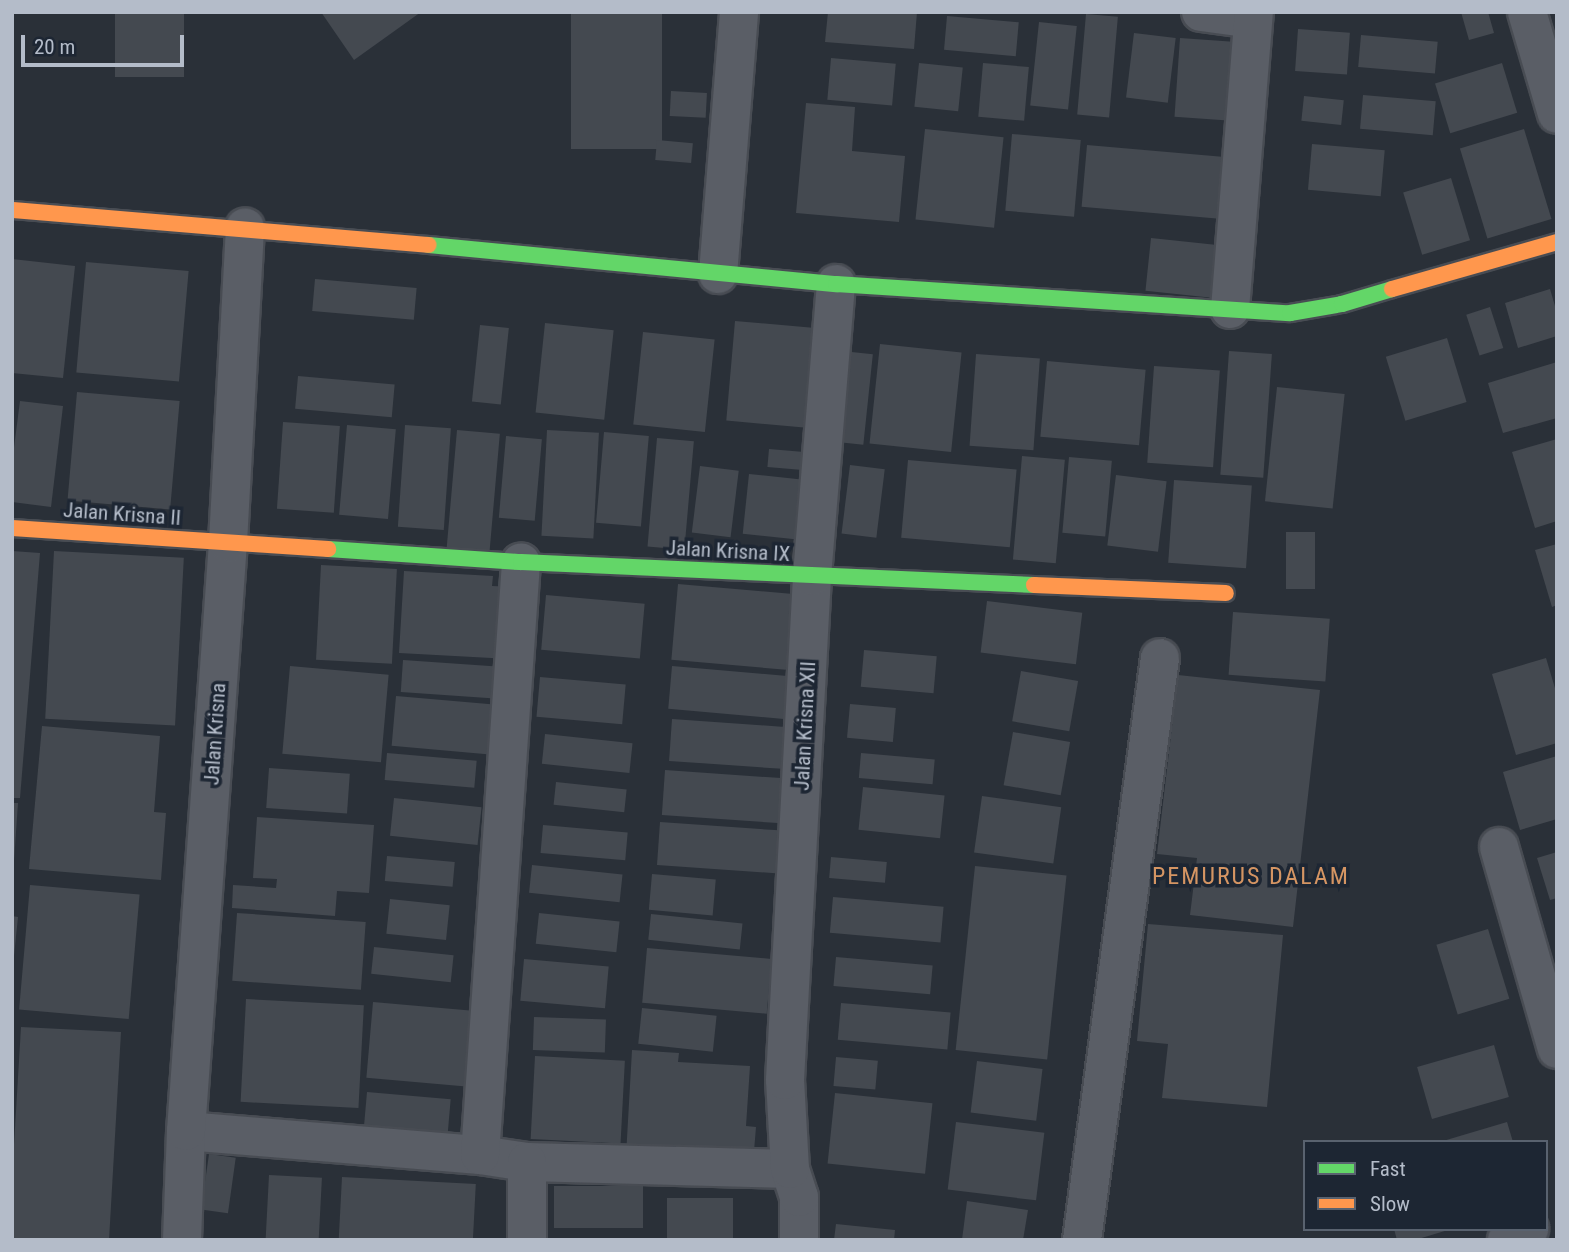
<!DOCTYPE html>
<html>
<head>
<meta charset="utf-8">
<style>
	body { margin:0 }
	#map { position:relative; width:1569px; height:1252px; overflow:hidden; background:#2a3038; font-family:"Roboto Condensed",sans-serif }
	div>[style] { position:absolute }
	.building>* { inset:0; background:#444950; transform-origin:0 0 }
	.roads { filter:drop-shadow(2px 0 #484c53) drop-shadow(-2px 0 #484c53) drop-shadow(0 2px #484c53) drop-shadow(0 -2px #484c53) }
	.street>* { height:38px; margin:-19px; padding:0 19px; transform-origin:19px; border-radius:19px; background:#5a5e66 }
	.fast>* { height:16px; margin:-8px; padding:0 8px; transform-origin:8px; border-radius:8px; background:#63d668 }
	.slow>* { height:16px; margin:-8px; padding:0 8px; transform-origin:8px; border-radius:8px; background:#ff974d }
	span { translate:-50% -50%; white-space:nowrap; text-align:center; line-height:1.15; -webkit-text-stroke:7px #1d2633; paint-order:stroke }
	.street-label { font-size:21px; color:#b4bcc9 }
	.quarter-label { font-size:24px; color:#d59563; letter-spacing:2px }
	.frame { position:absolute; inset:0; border:14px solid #b4bcc9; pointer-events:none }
	.legend { position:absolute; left:1303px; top:1140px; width:245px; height:91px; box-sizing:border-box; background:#1d2633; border:2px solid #59626f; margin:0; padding:9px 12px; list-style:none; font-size:21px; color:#b4bcc9 }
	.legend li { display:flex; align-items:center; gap:14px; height:35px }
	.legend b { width:35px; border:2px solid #59626f }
	.scale { position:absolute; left:21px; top:35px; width:163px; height:32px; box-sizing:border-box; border:4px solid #b4bcc9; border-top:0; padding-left:9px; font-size:21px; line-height:24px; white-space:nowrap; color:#b4bcc9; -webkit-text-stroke:5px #1d2633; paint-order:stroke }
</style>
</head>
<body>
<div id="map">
	<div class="building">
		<div style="left:115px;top:12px;width:69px;height:65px"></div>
		<div style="clip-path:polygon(321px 12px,421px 12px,354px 60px)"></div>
		<div style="left:571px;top:12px;width:91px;height:137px"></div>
		<div style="clip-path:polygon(828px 12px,917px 12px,914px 49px,825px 42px)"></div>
		<div style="clip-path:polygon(1461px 12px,1488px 12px,1494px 33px,1469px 40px)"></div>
		<div style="left:1086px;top:14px;width:32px;height:101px;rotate:5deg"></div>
		<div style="left:947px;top:16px;width:72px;height:34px;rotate:5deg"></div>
		<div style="left:1039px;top:22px;width:38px;height:84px;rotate:6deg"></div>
		<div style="left:1298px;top:29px;width:52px;height:42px;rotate:4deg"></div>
		<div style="left:1134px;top:33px;width:42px;height:65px;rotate:7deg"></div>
		<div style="left:1361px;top:35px;width:77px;height:32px;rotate:5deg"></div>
		<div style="left:1180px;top:38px;width:64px;height:79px;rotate:4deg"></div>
		<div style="left:831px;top:58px;width:65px;height:42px;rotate:5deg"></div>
		<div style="left:919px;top:63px;width:44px;height:44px;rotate:6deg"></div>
		<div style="left:983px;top:63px;width:46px;height:54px;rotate:5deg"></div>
		<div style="left:1502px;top:63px;width:52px;height:70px;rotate:73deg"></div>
		<div style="left:671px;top:91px;width:36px;height:25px;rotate:3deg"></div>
		<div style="left:1363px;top:95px;width:73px;height:34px;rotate:5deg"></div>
		<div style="left:1304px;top:96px;width:40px;height:25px;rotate:6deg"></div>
		<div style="clip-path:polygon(806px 103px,855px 107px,852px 151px,905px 156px,899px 222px,796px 213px)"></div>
		<div style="left:925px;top:129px;width:79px;height:91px;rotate:6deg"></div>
		<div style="left:1524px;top:129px;width:94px;height:67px;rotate:73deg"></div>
		<div style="left:1012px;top:134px;width:69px;height:77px;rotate:5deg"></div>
		<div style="left:657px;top:140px;width:36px;height:20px;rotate:5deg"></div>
		<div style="left:1312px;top:144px;width:73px;height:46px;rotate:5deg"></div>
		<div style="left:1087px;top:145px;width:144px;height:62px;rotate:5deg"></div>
		<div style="left:1451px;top:178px;width:65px;height:50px;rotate:73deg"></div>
		<div style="left:1151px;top:238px;width:69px;height:53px;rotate:6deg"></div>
		<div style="clip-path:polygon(12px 259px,75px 266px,63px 378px,12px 373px)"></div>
		<div style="left:86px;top:262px;width:103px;height:111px;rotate:5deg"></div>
		<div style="left:315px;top:279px;width:102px;height:32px;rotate:5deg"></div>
		<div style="clip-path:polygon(1550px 289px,1557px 313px,1557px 336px,1518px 348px,1505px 303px)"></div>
		<div style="left:1490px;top:307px;width:43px;height:25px;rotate:72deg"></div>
		<div style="left:735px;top:321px;width:89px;height:100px;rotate:5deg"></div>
		<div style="left:545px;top:323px;width:69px;height:90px;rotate:6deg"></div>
		<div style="left:480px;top:325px;width:29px;height:77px;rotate:6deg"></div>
		<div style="left:643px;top:332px;width:72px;height:93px;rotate:6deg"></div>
		<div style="left:1447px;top:338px;width:67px;height:64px;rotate:73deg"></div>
		<div style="left:880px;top:344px;width:82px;height:100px;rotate:6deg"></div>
		<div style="left:842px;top:351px;width:31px;height:91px;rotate:6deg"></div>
		<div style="left:1229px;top:351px;width:43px;height:124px;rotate:4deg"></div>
		<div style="left:976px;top:354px;width:64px;height:92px;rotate:4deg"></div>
		<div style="left:1047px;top:361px;width:99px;height:76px;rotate:5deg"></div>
		<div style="clip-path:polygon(1557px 362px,1557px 418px,1503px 433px,1488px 383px)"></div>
		<div style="left:1154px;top:366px;width:66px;height:97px;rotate:4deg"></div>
		<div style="left:298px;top:376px;width:97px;height:33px;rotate:5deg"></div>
		<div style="left:1277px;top:387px;width:68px;height:115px;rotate:6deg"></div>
		<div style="left:77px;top:392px;width:103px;height:109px;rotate:5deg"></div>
		<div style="clip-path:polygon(20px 401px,63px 406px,51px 507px,12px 502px,12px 463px)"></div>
		<div style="left:283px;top:422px;width:57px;height:87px;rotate:4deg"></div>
		<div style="left:347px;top:425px;width:49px;height:90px;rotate:5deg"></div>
		<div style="left:405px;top:425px;width:46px;height:102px;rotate:4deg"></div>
		<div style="left:457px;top:430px;width:43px;height:119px;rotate:5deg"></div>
		<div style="left:547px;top:430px;width:52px;height:106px;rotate:3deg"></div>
		<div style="left:604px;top:432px;width:45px;height:91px;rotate:5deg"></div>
		<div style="left:506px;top:436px;width:36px;height:82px;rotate:5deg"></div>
		<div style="left:657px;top:438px;width:37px;height:109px;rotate:5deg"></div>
		<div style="clip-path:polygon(1557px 439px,1557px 521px,1535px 528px,1512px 452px)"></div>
		<div style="left:769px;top:449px;width:50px;height:18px;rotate:5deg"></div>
		<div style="left:1022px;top:456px;width:43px;height:104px;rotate:5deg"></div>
		<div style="left:1069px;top:457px;width:43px;height:76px;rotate:5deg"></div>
		<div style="left:908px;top:460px;width:109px;height:78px;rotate:5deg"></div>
		<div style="left:850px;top:465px;width:35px;height:69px;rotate:7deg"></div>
		<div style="left:700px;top:466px;width:39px;height:67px;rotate:7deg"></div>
		<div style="left:749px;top:474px;width:55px;height:60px;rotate:6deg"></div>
		<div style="left:1116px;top:475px;width:51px;height:71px;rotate:7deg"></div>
		<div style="left:1174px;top:480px;width:78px;height:83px;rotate:4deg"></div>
		<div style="left:1286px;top:532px;width:29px;height:57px"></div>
		<div style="clip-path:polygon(1557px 544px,1557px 605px,1552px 607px,1535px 550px)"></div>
		<div style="clip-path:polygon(12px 551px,40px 553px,20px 798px,12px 798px)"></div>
		<div style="left:54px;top:551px;width:130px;height:168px;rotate:3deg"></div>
		<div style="left:321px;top:565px;width:76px;height:95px;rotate:3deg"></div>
		<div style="clip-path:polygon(404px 571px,493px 576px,492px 586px,515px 587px,511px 659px,399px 653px)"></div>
		<div style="left:678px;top:584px;width:130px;height:76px;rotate:5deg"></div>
		<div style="left:546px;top:595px;width:99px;height:55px;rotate:5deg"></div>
		<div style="left:987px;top:601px;width:96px;height:52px;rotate:7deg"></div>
		<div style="left:1233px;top:612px;width:97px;height:63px;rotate:4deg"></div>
		<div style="left:864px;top:650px;width:73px;height:37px;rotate:5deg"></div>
		<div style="clip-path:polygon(1546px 658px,1557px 695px,1557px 743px,1516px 755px,1492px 674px)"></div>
		<div style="left:403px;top:660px;width:105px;height:32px;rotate:4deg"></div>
		<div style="left:290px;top:666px;width:99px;height:88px;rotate:5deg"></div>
		<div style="left:672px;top:666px;width:127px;height:43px;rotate:5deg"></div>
		<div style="left:1021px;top:671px;width:58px;height:51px;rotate:10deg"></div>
		<div style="clip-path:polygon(1178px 675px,1320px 690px,1293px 927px,1190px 915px,1197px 858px,1157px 854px)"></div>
		<div style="left:540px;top:677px;width:86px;height:40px;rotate:5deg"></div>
		<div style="left:396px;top:696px;width:110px;height:50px;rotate:5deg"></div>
		<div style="left:850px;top:704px;width:46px;height:34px;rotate:5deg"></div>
		<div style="left:672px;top:719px;width:113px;height:42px;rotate:4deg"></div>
		<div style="clip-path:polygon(42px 726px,160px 736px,154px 812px,166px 813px,161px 880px,29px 869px)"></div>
		<div style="left:1013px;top:732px;width:58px;height:54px;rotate:10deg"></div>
		<div style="left:545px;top:734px;width:88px;height:30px;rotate:6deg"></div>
		<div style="left:387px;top:753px;width:90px;height:27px;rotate:5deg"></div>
		<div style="left:861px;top:753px;width:74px;height:25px;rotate:5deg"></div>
		<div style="clip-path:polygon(1557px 756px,1557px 819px,1520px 830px,1503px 772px)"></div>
		<div style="left:269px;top:768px;width:81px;height:40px;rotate:4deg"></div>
		<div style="left:665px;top:770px;width:120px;height:45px;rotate:4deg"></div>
		<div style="left:556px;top:782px;width:71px;height:23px;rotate:6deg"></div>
		<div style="left:863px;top:787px;width:82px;height:43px;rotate:6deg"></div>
		<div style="left:982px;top:796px;width:80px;height:57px;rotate:8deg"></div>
		<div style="left:394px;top:798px;width:88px;height:38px;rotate:6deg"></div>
		<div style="clip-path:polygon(12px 803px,18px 803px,14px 861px,12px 861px)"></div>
		<div style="clip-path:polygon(257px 817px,374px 825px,369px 893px,337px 891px,335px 916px,232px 908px,233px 885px,276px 888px,277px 879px,253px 878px)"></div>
		<div style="left:660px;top:822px;width:119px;height:43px;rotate:4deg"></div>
		<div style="left:543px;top:825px;width:85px;height:28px;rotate:5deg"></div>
		<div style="clip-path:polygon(1557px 852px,1557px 898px,1550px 900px,1537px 858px)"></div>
		<div style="left:387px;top:856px;width:68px;height:25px;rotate:5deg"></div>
		<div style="left:831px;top:857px;width:56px;height:21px;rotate:5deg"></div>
		<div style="left:532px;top:865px;width:91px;height:28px;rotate:6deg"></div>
		<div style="left:975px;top:866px;width:92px;height:185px;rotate:6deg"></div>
		<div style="left:652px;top:874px;width:64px;height:36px;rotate:5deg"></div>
		<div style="left:30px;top:885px;width:110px;height:125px;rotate:5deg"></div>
		<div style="left:833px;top:897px;width:111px;height:36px;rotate:5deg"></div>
		<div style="left:390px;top:899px;width:60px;height:35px;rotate:6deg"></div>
		<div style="left:237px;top:913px;width:129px;height:68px;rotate:4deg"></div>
		<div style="left:539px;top:913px;width:81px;height:31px;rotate:6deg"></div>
		<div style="left:651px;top:914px;width:92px;height:26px;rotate:6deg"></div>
		<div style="clip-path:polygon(12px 916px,18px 917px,14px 956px,12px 956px)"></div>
		<div style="clip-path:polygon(1148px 924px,1283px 935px,1267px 1107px,1162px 1098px,1168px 1044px,1137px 1041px)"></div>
		<div style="left:1488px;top:929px;width:73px;height:54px;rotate:73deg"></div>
		<div style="left:374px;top:947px;width:80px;height:27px;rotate:6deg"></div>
		<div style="left:647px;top:948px;width:125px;height:55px;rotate:5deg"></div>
		<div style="left:836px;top:957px;width:97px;height:29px;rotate:5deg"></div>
		<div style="left:524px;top:959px;width:85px;height:42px;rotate:5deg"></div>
		<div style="left:246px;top:999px;width:118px;height:103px;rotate:3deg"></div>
		<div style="left:373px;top:1002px;width:100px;height:76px;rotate:5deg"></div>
		<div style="left:841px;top:1003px;width:110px;height:37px;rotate:5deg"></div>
		<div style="left:642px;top:1008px;width:75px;height:36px;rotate:6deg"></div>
		<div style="left:534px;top:1017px;width:72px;height:33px;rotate:2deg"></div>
		<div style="clip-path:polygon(21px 1027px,121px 1032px,109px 1240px,12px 1240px,12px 1178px)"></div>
		<div style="left:1494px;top:1045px;width:54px;height:80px;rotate:74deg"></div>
		<div style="clip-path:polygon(632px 1050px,679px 1053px,678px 1062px,750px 1066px,746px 1126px,756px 1127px,753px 1163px,626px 1156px)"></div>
		<div style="left:535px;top:1056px;width:90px;height:83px;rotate:3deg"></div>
		<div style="left:836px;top:1057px;width:42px;height:29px;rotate:5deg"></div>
		<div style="left:977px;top:1061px;width:66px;height:52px;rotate:7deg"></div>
		<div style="left:367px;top:1092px;width:84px;height:34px;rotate:5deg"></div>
		<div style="left:835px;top:1093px;width:98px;height:71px;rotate:6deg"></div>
		<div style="left:956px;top:1122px;width:89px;height:68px;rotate:7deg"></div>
		<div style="clip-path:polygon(1507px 1122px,1513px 1142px,1444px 1142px,1443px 1141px)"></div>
		<div style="left:209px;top:1154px;width:27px;height:56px;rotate:8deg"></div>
		<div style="left:269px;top:1175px;width:53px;height:65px;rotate:3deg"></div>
		<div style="left:342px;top:1177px;width:134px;height:63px;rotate:3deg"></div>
		<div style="left:554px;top:1186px;width:89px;height:42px"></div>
		<div style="left:667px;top:1198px;width:66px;height:42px"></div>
		<div style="clip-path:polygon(967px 1201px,1028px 1210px,1023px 1240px,962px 1240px)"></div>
		<div style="clip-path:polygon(836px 1224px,895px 1230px,894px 1240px,834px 1240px)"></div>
		<div style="clip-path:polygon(1394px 1229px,1448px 1229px,1448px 1230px,1415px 1240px,1397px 1240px)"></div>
	</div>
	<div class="roads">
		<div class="street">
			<div style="left:1201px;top:12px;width:52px;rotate:7.7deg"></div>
			<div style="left:1527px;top:12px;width:106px;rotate:73.6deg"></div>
			<div style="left:718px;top:274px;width:263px;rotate:-85.4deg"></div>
			<div style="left:1230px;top:309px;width:298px;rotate:-85.4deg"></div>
			<div style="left:1499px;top:847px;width:210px;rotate:74deg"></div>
			<div style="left:186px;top:1131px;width:295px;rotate:4.7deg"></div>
			<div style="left:480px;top:1155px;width:48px;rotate:8.5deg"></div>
			<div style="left:527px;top:1162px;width:263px;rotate:1.5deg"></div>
			<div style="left:480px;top:1155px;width:594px;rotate:-86.04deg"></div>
			<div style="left:527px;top:1162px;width:78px;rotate:90deg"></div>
			<div style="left:182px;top:1240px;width:109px;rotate:-87.9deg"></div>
			<div style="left:186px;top:1131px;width:590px;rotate:-85.92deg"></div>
			<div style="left:228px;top:542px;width:315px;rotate:-86.9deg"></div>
			<div style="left:799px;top:1240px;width:43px;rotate:-90deg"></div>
			<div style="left:799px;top:1197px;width:29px;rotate:-108deg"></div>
			<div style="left:790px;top:1169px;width:89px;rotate:-93.2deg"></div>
			<div style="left:785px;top:1080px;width:505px;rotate:-86.93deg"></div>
			<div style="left:812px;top:576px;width:293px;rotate:-85.3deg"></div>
			<div style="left:1082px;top:1240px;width:587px;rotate:-82.37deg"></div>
			<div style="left:1507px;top:1240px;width:25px;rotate:-27deg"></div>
		</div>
		<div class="fast">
			<div style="left:429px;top:245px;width:409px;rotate:5.5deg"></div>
			<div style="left:836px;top:284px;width:455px;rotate:3.7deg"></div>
			<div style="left:1290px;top:313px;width:53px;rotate:-9.8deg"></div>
			<div style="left:1342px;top:304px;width:52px;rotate:-16.7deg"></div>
			<div style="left:328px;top:549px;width:193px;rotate:3.9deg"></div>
			<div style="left:521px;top:562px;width:514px;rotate:2.57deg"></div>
		</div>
		<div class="slow">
			<div style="left:12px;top:210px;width:418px;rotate:4.8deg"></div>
			<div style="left:1392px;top:289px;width:172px;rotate:-15.9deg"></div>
			<div style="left:12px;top:528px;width:317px;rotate:3.8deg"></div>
			<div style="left:1034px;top:585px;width:192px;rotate:2.4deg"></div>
		</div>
	</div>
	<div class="street-label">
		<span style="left:122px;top:514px;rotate:4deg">Jalan Krisna II</span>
		<span style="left:728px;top:551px;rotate:3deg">Jalan Krisna IX</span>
		<span style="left:805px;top:726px;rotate:-87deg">Jalan Krisna XII</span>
		<span style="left:215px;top:734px;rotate:-86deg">Jalan Krisna</span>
	</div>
	<div class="quarter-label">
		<span style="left:1251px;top:877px">PEMURUS DALAM</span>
	</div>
	<div class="frame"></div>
	<ul class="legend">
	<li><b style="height:9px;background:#63d668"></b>Fast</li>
	<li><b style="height:9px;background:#ff974d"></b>Slow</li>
	</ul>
	<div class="scale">20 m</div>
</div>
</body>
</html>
